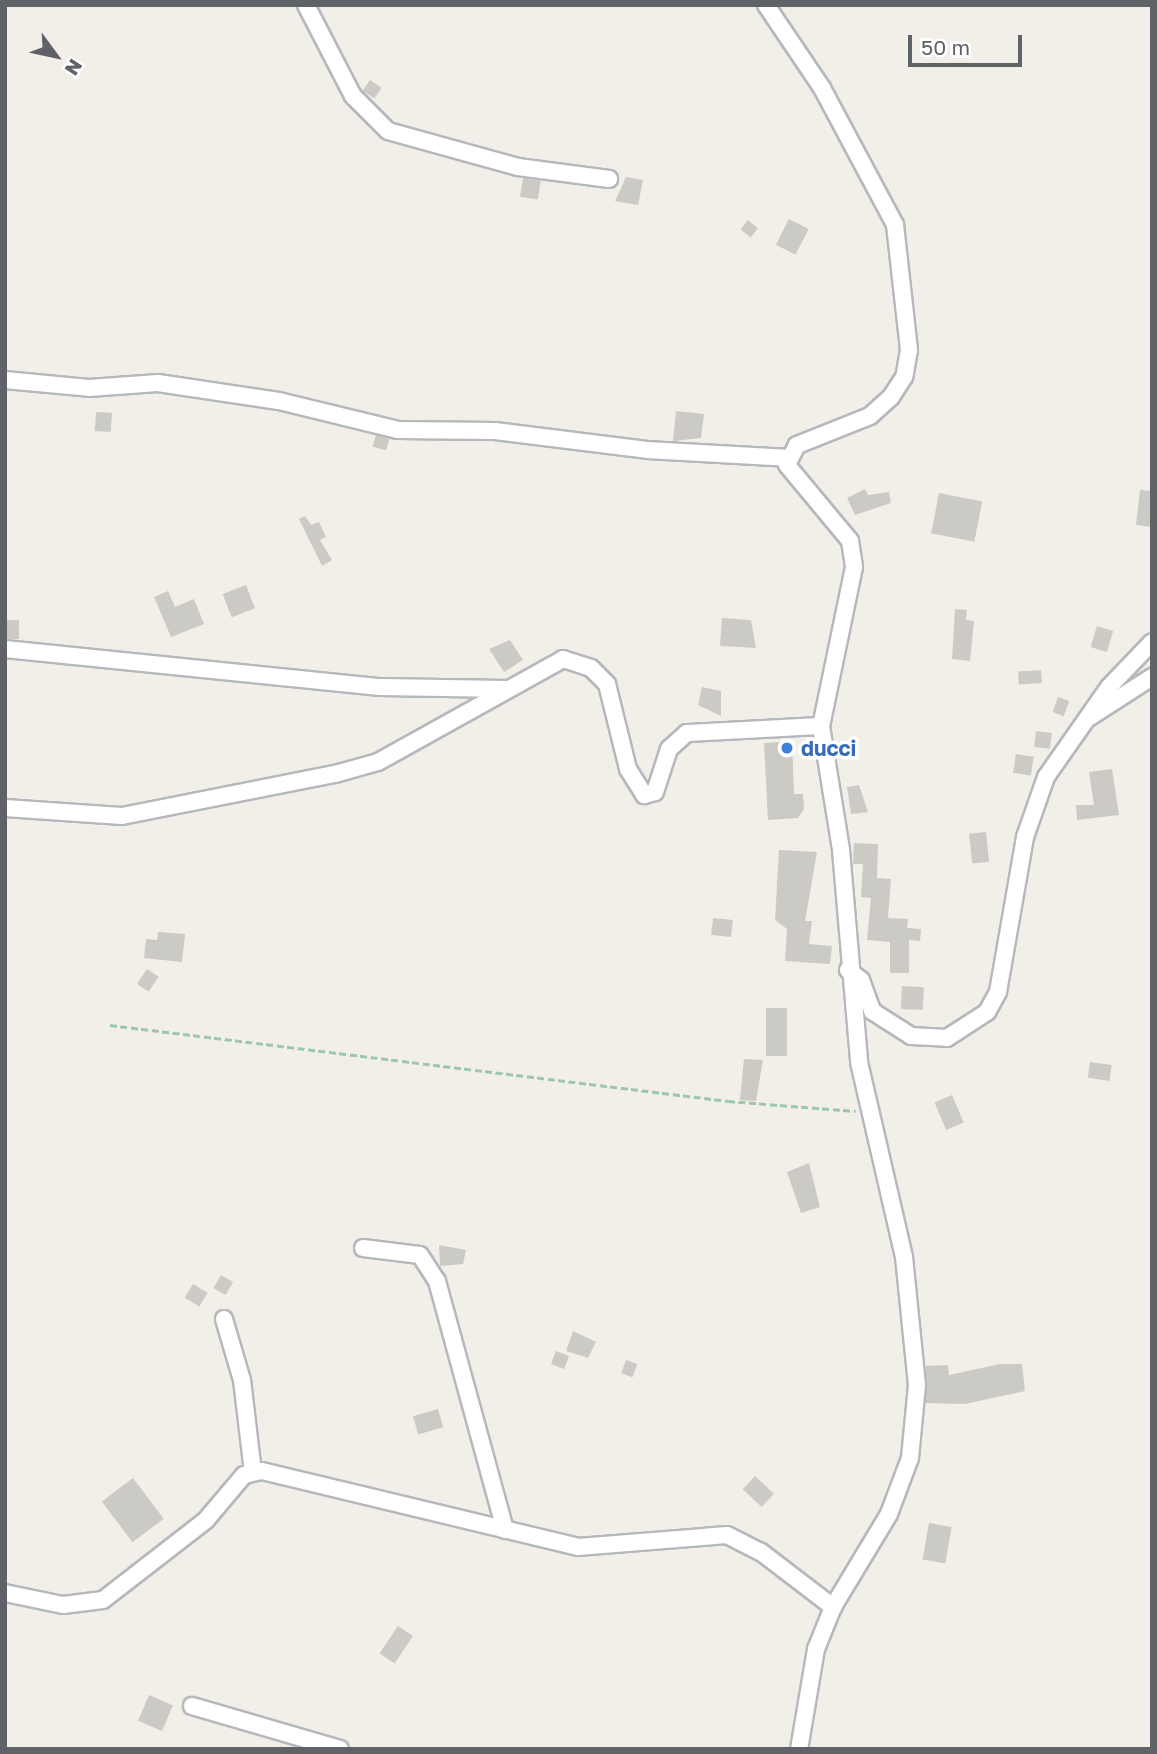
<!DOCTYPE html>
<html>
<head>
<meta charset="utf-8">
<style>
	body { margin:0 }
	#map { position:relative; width:1157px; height:1754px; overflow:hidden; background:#f1efe8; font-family:"Golos Text",sans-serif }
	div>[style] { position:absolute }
	.building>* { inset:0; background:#cccac5; transform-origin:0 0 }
	.path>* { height:2.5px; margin-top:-1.25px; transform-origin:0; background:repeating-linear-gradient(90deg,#9cc7a9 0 7px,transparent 0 10.5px) }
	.roads { filter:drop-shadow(2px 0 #b5b8bc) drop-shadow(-2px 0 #b5b8bc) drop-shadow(0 2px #b5b8bc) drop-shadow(0 -2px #b5b8bc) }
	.minor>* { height:16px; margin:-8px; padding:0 8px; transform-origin:8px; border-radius:8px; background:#fff }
	.dots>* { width:19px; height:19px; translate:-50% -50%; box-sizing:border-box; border:4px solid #fff; border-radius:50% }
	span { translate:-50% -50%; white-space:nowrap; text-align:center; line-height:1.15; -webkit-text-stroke:7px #fff; paint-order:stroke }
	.shop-label { font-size:21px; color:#366cbe; font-weight:700 }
	.left { translate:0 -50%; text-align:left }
	.frame { position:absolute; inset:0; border:7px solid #5f6368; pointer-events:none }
	.north { position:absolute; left:21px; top:21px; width:70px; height:70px; -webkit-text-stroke:5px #fff; paint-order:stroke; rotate:123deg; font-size:19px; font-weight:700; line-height:28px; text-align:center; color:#5f6368 }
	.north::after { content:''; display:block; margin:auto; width:24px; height:32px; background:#5f6368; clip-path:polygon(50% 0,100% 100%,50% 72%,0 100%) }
	.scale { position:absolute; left:908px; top:35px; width:114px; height:32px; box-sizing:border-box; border:4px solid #5f6368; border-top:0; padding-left:9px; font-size:21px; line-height:24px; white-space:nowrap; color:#5f6368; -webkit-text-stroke:5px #fff; paint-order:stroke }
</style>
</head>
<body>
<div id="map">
	<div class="building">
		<div style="left:370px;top:80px;width:14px;height:13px;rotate:34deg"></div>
		<div style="clip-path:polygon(626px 177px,643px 180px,638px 205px,615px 201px)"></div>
		<div style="left:523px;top:178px;width:18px;height:19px;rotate:9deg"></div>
		<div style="left:789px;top:219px;width:22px;height:29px;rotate:27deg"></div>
		<div style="left:748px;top:220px;width:13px;height:12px;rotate:39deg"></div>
		<div style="clip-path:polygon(676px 411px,704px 414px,701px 438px,673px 441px)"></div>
		<div style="left:96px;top:412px;width:16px;height:19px;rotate:4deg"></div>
		<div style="left:376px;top:435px;width:14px;height:12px;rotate:17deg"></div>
		<div style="clip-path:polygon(865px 489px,868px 495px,889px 492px,891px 503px,855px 515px,847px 498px)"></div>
		<div style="clip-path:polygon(1140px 490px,1152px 491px,1152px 527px,1136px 525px)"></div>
		<div style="left:939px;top:493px;width:44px;height:41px;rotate:11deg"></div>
		<div style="clip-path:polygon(305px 516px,311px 525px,319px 522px,326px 537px,320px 540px,332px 560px,322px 566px,299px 519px)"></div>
		<div style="left:246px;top:585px;width:25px;height:25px;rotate:69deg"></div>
		<div style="clip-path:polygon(168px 591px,175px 607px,194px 599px,204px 624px,171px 637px,154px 597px)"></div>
		<div style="clip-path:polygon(955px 609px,967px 610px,966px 620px,974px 621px,970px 661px,952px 659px)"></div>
		<div style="clip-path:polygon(722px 618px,751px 620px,756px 648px,720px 646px)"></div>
		<div style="left:5px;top:620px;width:14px;height:19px"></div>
		<div style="left:1097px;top:626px;width:17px;height:22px;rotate:17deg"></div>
		<div style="clip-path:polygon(510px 640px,523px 660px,504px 672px,489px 649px)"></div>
		<div style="left:1041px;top:670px;width:13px;height:23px;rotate:86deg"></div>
		<div style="clip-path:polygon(702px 687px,721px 691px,721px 716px,698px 705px)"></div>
		<div style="left:1058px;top:697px;width:12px;height:16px;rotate:20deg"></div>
		<div style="left:1036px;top:731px;width:16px;height:16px;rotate:7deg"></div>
		<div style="clip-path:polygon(792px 741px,794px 794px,803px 794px,804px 809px,798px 818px,768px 820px,764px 743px)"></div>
		<div style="left:1016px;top:754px;width:18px;height:19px;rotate:9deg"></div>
		<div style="clip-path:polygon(1112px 769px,1119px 815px,1077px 820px,1076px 805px,1094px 805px,1089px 772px)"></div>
		<div style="clip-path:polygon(859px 785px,868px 812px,851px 814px,847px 787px)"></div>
		<div style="left:986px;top:832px;width:30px;height:17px;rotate:84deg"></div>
		<div style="clip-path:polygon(854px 843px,878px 844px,877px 878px,891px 879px,888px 918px,908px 919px,907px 928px,921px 929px,920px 941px,909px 940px,909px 973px,890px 973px,890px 942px,867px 940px,871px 898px,861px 897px,863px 864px,853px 864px)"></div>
		<div style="clip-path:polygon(779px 850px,817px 852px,805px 921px,812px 921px,809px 944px,832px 946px,830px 964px,785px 961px,787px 929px,775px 920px)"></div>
		<div style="left:713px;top:918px;width:20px;height:17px;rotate:6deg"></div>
		<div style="clip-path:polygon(158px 932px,185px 934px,182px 962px,144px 958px,146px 939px,157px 940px)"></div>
		<div style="left:147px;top:969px;width:14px;height:18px;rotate:34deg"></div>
		<div style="left:902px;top:986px;width:22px;height:23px;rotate:3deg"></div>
		<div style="left:766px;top:1008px;width:21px;height:48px"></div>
		<div style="clip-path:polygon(744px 1059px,763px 1060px,756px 1101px,740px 1100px)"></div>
		<div style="left:1090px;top:1062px;width:22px;height:16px;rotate:8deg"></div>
		<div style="left:952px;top:1095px;width:30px;height:19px;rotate:67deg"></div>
		<div style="clip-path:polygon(809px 1163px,820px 1207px,801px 1213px,787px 1172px)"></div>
		<div style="clip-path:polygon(439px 1245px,466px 1250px,463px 1264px,440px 1266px)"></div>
		<div style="left:221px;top:1275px;width:14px;height:15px;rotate:30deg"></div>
		<div style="left:193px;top:1284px;width:17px;height:16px;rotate:31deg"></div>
		<div style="clip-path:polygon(573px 1331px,596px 1342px,588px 1358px,566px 1351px)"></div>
		<div style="left:556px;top:1351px;width:14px;height:14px;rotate:21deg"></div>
		<div style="left:626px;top:1360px;width:12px;height:14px;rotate:20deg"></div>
		<div style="clip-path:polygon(1000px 1364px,1022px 1364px,1025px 1391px,965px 1404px,926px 1403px,926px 1366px,948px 1365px,949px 1375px)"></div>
		<div style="left:438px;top:1409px;width:19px;height:26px;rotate:74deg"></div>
		<div style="left:755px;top:1476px;width:26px;height:18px;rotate:43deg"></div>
		<div style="left:133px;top:1478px;width:51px;height:39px;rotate:53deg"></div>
		<div style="left:929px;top:1523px;width:23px;height:37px;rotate:10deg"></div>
		<div style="left:398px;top:1626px;width:18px;height:33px;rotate:34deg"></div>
		<div style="left:149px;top:1695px;width:26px;height:28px;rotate:23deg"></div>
	</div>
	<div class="path">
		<div style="left:110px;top:1025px;width:623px;rotate:7.01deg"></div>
		<div style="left:728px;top:1101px;width:128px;rotate:4.5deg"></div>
	</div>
	<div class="roads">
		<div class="minor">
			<div style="left:306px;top:5px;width:102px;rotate:62.7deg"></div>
			<div style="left:353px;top:96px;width:49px;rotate:45deg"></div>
			<div style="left:388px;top:131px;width:135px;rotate:15.5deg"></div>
			<div style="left:518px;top:167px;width:92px;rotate:7.5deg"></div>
			<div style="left:766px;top:5px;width:100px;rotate:56deg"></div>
			<div style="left:822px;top:88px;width:155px;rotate:61.9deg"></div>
			<div style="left:895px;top:225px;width:126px;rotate:83.6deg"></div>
			<div style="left:909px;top:350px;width:27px;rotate:100deg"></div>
			<div style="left:904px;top:377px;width:24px;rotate:123deg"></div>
			<div style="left:891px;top:397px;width:28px;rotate:138deg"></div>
			<div style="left:870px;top:416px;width:79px;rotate:158.3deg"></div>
			<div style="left:797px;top:445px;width:22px;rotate:117deg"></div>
			<div style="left:787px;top:465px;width:99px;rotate:50.3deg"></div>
			<div style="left:850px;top:541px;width:26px;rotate:81deg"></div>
			<div style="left:854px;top:567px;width:162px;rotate:101.7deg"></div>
			<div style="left:821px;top:726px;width:126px;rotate:80.8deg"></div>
			<div style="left:841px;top:850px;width:213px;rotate:85.1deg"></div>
			<div style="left:859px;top:1062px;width:200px;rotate:77deg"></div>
			<div style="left:904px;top:1257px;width:129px;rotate:84.2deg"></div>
			<div style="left:917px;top:1385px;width:73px;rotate:95.5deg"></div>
			<div style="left:910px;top:1458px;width:60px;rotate:110.6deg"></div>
			<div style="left:889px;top:1514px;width:109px;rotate:121.1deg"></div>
			<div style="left:833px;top:1607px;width:45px;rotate:112deg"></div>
			<div style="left:816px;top:1649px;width:101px;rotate:99.6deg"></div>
			<div style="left:5px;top:380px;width:84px;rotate:5.4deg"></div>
			<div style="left:89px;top:388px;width:69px;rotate:-4.1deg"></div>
			<div style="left:158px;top:383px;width:122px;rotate:8.5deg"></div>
			<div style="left:279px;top:401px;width:122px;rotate:13.7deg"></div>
			<div style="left:398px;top:430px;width:97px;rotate:0.6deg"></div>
			<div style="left:495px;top:431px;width:153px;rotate:7.1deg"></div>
			<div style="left:647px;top:450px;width:141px;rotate:3.2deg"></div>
			<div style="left:5px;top:649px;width:377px;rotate:5.8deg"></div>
			<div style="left:380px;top:687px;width:127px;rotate:0.9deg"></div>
			<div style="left:1090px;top:717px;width:74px;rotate:-32.8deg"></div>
			<div style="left:5px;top:808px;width:117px;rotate:3.9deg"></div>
			<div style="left:122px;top:816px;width:217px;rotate:-11.2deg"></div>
			<div style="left:335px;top:774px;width:45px;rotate:-15.6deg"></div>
			<div style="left:378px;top:762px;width:212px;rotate:-29.1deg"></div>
			<div style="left:563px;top:659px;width:29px;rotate:18deg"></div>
			<div style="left:591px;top:668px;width:23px;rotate:45deg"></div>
			<div style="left:607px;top:684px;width:88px;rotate:76.1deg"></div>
			<div style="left:628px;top:769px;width:31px;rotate:58deg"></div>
			<div style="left:644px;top:795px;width:11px;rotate:-15deg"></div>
			<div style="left:655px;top:792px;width:45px;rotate:-72deg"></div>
			<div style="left:669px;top:749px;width:24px;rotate:-42deg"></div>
			<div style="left:687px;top:733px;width:134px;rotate:-3deg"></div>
			<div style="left:848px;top:970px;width:16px;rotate:38deg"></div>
			<div style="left:861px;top:980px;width:33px;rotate:70deg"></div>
			<div style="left:872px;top:1011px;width:46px;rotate:32.7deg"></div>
			<div style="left:911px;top:1036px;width:36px;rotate:3deg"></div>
			<div style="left:947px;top:1038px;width:48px;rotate:-33deg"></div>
			<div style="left:987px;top:1012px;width:23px;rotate:-61deg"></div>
			<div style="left:998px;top:992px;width:157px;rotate:-80.1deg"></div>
			<div style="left:1025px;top:837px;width:64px;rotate:-70.7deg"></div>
			<div style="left:1046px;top:777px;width:110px;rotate:-55deg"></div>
			<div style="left:1109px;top:687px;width:62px;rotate:-46.3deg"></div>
			<div style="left:363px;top:1248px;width:57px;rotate:7deg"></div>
			<div style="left:420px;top:1255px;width:31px;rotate:57deg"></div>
			<div style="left:437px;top:1281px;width:258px;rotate:74.7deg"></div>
			<div style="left:224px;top:1319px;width:64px;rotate:73.6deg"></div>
			<div style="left:242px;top:1380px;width:93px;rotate:83.2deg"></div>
			<div style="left:5px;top:1593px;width:59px;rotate:11.7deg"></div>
			<div style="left:63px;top:1605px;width:40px;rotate:-7.1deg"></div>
			<div style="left:103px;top:1600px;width:130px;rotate:-37.8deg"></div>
			<div style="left:206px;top:1520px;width:59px;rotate:-49.8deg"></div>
			<div style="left:244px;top:1475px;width:18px;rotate:-13deg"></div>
			<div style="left:262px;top:1471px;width:325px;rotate:13.5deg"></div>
			<div style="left:578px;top:1547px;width:149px;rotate:-4.6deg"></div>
			<div style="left:727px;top:1535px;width:38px;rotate:27deg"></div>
			<div style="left:761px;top:1552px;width:91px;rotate:37.4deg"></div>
			<div style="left:192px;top:1706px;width:154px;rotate:16.2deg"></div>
		</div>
	</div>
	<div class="dots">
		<div style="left:787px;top:748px;background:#3f7fe0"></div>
	</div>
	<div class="shop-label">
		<span class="left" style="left:801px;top:748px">ducci</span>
	</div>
	<div class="frame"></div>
	<div class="north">N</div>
	<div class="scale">50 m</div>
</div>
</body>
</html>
